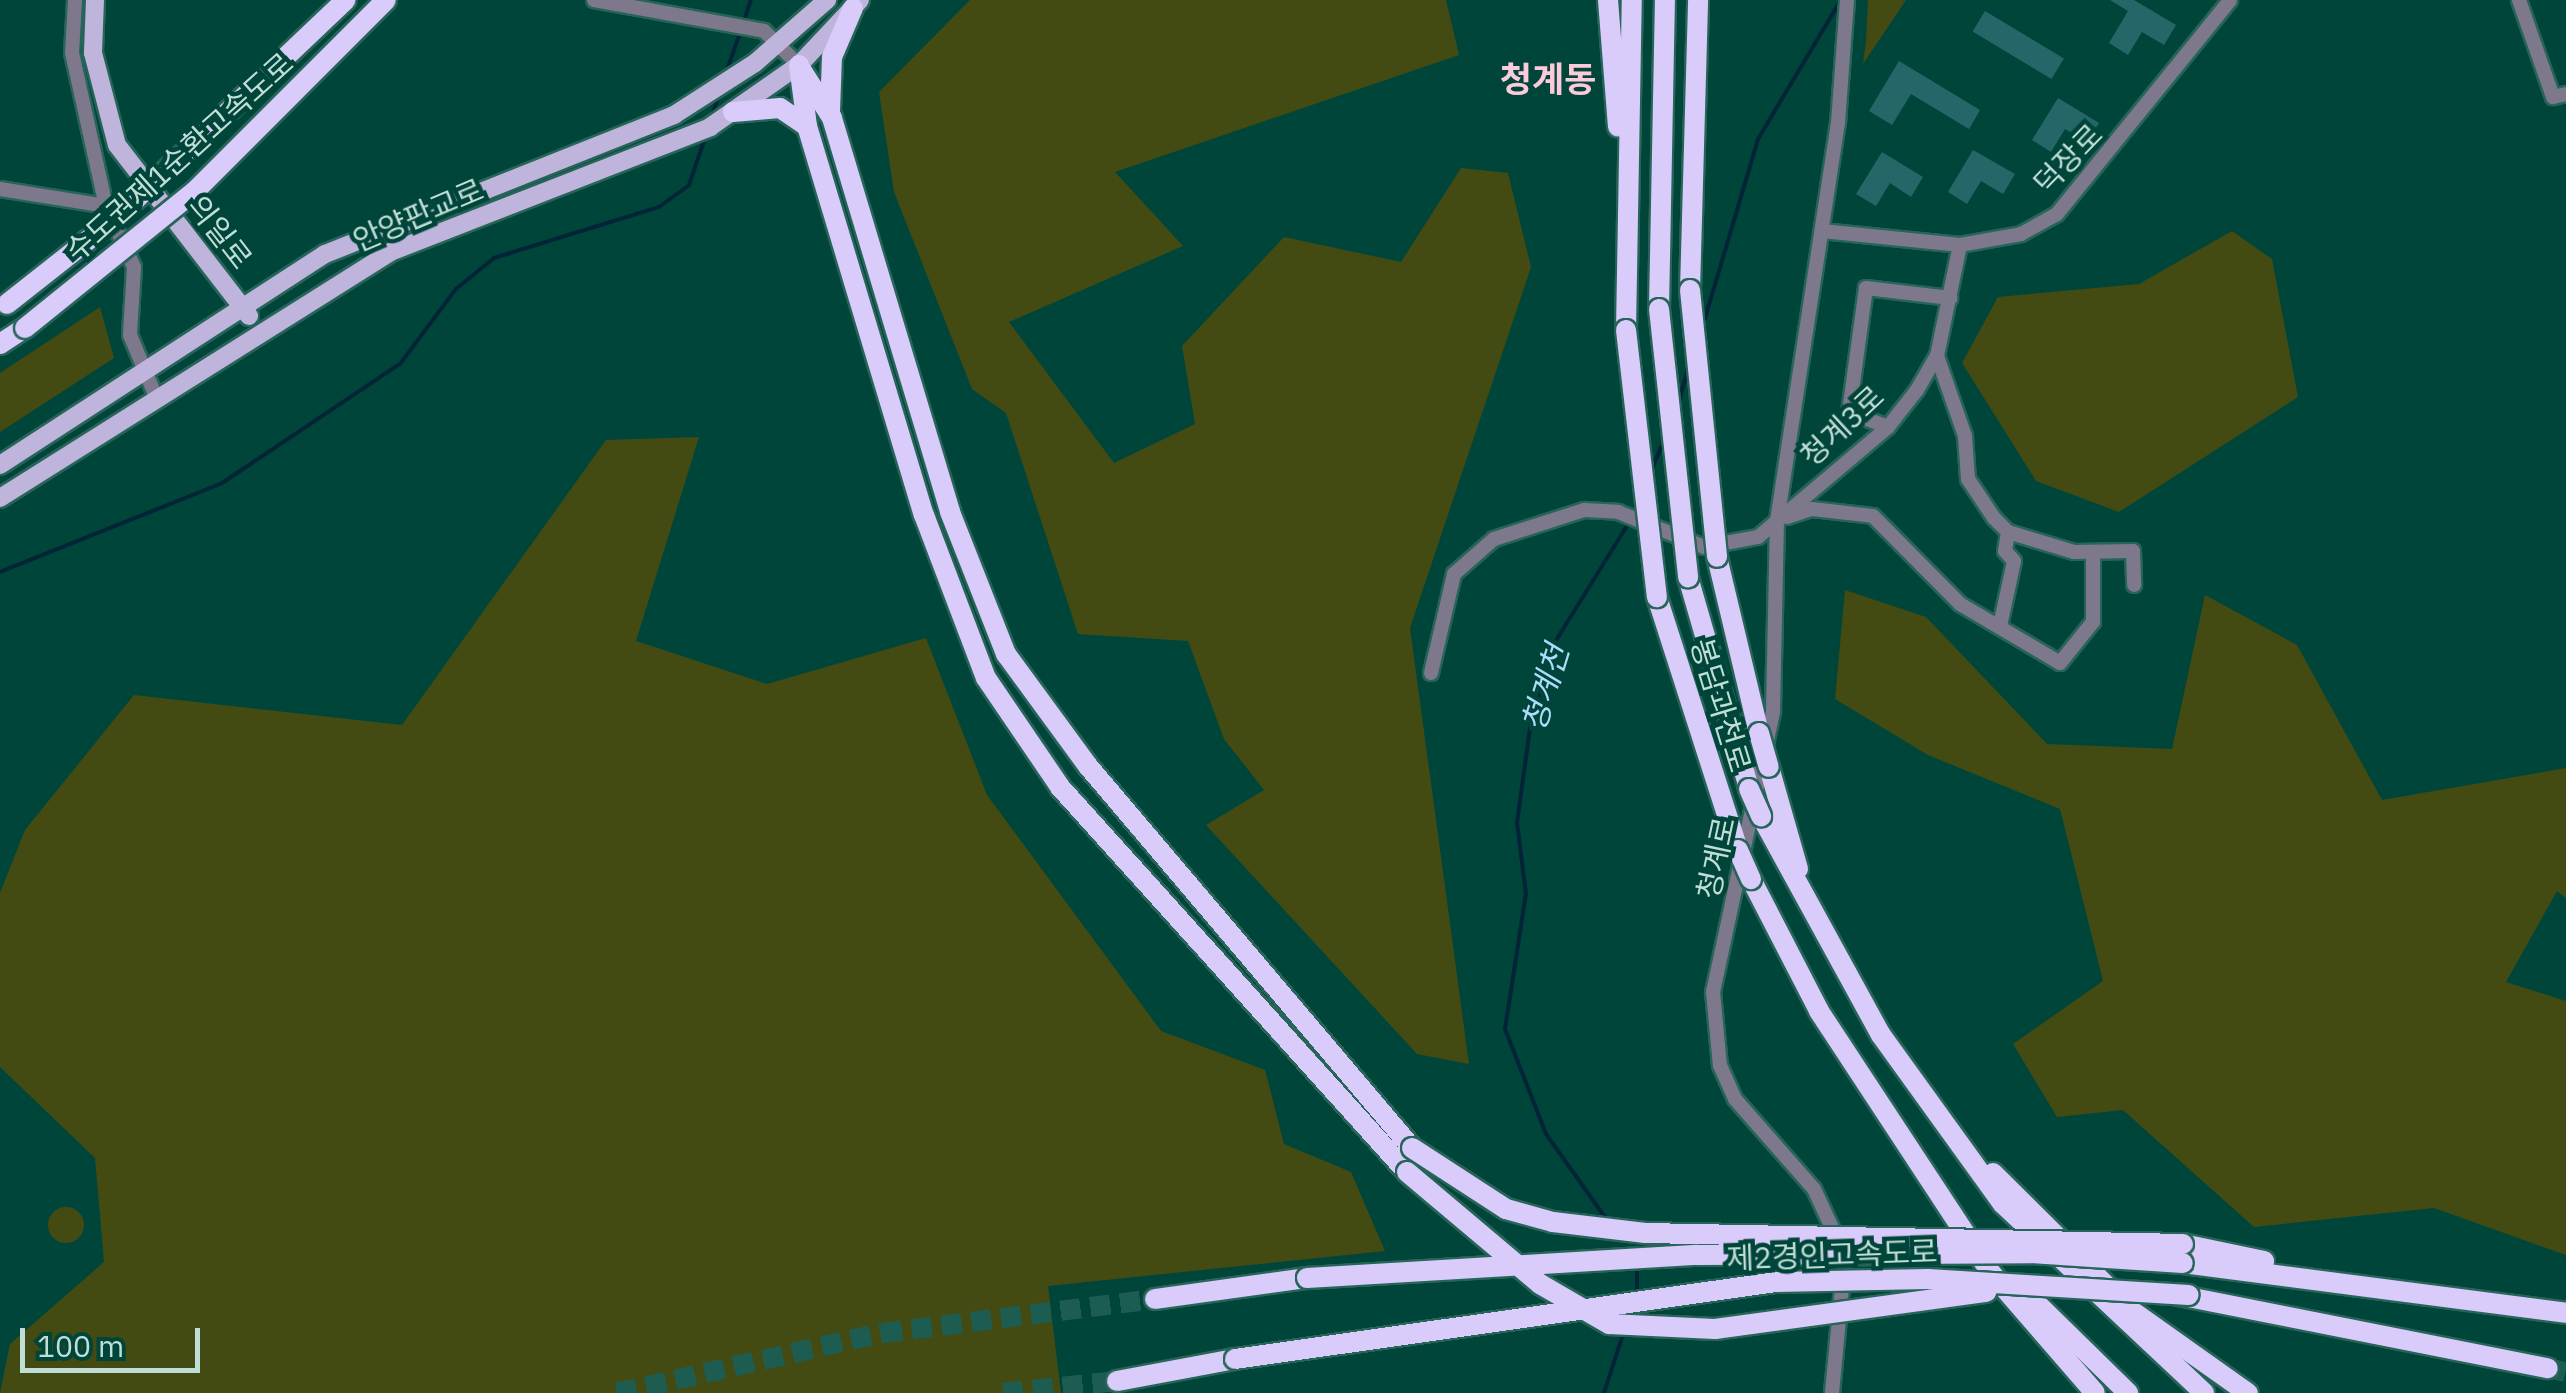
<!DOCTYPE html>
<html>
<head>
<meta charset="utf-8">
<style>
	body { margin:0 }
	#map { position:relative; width:2566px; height:1393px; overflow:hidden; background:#00453a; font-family:"IBM Plex Sans","Noto Sans KR",sans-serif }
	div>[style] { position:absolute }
	.green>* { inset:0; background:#434b13 }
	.round { border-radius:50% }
	.stream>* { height:4px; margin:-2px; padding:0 2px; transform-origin:2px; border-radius:2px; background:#032437 }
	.building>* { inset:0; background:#256768; transform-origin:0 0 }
	.highway-tunnel>* { height:20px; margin-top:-10px; transform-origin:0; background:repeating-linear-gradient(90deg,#1d5c51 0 20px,transparent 0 30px) }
	.roads { filter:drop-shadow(2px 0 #276459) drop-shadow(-2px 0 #276459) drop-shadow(0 2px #276459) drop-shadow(0 -2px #276459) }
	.minor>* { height:14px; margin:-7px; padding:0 7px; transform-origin:7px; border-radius:7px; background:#7d788b }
	.major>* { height:18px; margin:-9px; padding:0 9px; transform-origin:9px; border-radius:9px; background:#bfb5dc }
	.highway>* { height:20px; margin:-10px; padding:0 10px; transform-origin:10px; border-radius:10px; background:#d9ccfb }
	.bridges { filter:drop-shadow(2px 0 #276459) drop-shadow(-2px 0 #276459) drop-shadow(0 2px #276459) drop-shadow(0 -2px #276459) }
	.highway-bridge>* { height:20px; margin:-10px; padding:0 10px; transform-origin:10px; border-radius:10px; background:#d9ccfb }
	span { translate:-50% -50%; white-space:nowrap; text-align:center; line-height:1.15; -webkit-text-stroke:9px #00453a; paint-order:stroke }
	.street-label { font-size:30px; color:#c1ded6 }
	.water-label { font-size:32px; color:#aedbf9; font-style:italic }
	.quarter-label { font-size:35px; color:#fccada; font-weight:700 }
	.scale { position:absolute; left:20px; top:1328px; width:180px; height:45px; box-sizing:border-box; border:5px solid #c1ded6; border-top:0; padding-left:12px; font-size:30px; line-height:35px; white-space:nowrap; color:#c1ded6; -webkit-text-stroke:8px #00453a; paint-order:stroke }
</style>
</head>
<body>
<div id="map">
	<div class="green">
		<div style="clip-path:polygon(970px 0,1446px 0,1459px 55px,1115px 172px,1183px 246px,1009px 322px,1114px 463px,1195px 424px,1182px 346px,1284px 237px,1401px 262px,1461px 168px,1508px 173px,1531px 267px,1410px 628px,1469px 1064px,1417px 1054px,1206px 825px,1264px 790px,1224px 739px,1188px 641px,1078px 634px,1006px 413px,972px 389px,894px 192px,879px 92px)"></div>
		<div style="clip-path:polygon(1868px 0,1906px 0,1863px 64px,1866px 41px)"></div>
		<div style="clip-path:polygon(2232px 231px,2272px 259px,2298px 397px,2119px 512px,2036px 481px,1962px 363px,1998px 297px,2139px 284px)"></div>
		<div style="clip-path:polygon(100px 307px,114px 358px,0 432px,0 373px)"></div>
		<div style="clip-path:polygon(699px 437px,636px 641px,767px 684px,926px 638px,987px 795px,1161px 1031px,1265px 1070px,1284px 1144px,1351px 1172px,1385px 1251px,1048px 1286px,1061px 1393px,0 1393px,10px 1344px,104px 1262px,95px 1158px,0 1067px,0 893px,25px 830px,134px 695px,402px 725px,606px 440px)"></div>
		<div style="clip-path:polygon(1845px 590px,1926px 617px,2047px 744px,2172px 749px,2205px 595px,2297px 645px,2382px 800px,2566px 768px,2566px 898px,2557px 891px,2506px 982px,2566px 1001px,2566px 1255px,2434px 1208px,2254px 1227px,2123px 1110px,2057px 1117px,2013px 1044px,2103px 981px,2060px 809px,1928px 755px,1835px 699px)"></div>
		<div class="round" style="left:48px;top:1207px;width:36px;height:36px"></div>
	</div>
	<div class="stream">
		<div style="left:744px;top:21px;width:22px;rotate:-72deg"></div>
		<div style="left:726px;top:73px;width:46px;rotate:-70.8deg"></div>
		<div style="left:712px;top:116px;width:25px;rotate:-72deg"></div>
		<div style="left:1703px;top:325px;width:194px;rotate:-73.5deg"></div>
		<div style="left:1758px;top:139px;width:162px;rotate:-59.2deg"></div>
		<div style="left:1679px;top:401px;width:35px;rotate:-74deg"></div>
		<div style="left:1651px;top:471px;width:36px;rotate:-67deg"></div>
		<div style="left:0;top:572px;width:239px;rotate:-21.8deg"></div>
		<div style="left:222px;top:483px;width:214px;rotate:-33.8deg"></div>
		<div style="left:400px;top:364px;width:94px;rotate:-53.3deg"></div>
		<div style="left:456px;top:289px;width:49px;rotate:-39.2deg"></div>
		<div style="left:494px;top:258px;width:173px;rotate:-17.2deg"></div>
		<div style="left:659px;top:207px;width:37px;rotate:-36deg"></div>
		<div style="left:689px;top:185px;width:53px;rotate:-71.2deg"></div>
		<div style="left:1607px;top:1220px;width:105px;rotate:-125.3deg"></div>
		<div style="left:1546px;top:1134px;width:113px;rotate:-111.3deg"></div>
		<div style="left:1505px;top:1029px;width:137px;rotate:-81.2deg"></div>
		<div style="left:1526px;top:894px;width:72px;rotate:-97.2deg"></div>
		<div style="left:1517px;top:823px;width:103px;rotate:-82.2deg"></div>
		<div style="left:1531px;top:721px;width:83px;rotate:-73.1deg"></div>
		<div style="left:1555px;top:642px;width:142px;rotate:-58.2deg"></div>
		<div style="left:1637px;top:1294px;width:28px;rotate:-90deg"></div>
		<div style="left:1604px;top:1393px;width:65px;rotate:-72.1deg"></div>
	</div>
	<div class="building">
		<div style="clip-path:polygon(2110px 0,2134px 0,2176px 25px,2164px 45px,2142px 32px,2128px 55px,2109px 43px,2128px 11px)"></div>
		<div style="left:1985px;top:11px;width:92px;height:24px;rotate:31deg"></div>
		<div style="clip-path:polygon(1899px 61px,1980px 110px,1969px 129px,1911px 94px,1892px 125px,1869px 111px)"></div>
		<div style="clip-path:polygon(2058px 98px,2099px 123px,2087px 142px,2065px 129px,2051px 152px,2032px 140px)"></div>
		<div style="clip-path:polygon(1973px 150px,2015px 174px,2003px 194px,1981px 181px,1967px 204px,1948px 192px)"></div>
		<div style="clip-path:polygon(1882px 152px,1923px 177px,1911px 197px,1890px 183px,1876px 206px,1856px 194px)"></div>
	</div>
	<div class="highway-tunnel">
		<div style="left:2548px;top:1368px;width:18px;rotate:13deg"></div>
		<div style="left:617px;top:1393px;width:272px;rotate:-12.8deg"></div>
		<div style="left:882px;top:1333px;width:275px;rotate:-7.1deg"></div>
		<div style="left:1003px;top:1393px;width:115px;rotate:-6deg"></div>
	</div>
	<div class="roads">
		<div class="minor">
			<div style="left:75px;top:0;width:53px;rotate:93.2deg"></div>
			<div style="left:72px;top:53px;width:157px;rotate:77.5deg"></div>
			<div style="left:594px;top:0;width:173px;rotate:10.3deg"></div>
			<div style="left:764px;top:31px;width:49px;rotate:44.2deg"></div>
			<div style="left:2519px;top:0;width:103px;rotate:70.7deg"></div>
			<div style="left:2553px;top:97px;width:13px;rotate:-13deg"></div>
			<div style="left:0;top:189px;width:107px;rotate:9.1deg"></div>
			<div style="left:106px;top:206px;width:67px;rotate:65.3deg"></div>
			<div style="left:134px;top:267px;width:68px;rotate:93.4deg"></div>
			<div style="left:130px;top:335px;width:67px;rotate:67.2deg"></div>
			<div style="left:1822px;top:231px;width:139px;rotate:5.8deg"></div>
			<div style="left:1960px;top:245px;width:62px;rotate:-10.2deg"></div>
			<div style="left:2021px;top:234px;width:41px;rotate:-29.1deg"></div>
			<div style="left:2057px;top:214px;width:275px;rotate:-51deg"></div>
			<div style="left:1937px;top:356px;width:85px;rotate:70.7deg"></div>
			<div style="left:1965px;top:436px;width:43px;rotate:86deg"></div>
			<div style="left:1968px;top:479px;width:47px;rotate:56.3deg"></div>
			<div style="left:1994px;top:518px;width:20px;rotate:45deg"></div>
			<div style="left:2008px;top:532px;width:69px;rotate:16.9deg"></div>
			<div style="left:2074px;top:552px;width:59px;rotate:-1deg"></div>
			<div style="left:2133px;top:551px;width:34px;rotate:88deg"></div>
			<div style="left:1888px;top:427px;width:42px;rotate:-159deg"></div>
			<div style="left:1849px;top:412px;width:125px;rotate:-82.2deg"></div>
			<div style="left:1866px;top:288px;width:85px;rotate:6.8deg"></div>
			<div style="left:1787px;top:517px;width:26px;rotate:-18deg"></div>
			<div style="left:1812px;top:509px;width:61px;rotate:6.5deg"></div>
			<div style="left:1873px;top:516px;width:124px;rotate:45.3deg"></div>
			<div style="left:1960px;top:604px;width:116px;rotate:30.5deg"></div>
			<div style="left:2060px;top:663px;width:53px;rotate:-51.2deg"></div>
			<div style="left:2093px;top:622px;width:68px;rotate:-90deg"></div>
			<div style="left:2000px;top:626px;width:66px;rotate:-77.8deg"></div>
			<div style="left:2014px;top:561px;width:13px;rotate:-132deg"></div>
			<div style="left:2005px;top:551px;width:19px;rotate:-81deg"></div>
			<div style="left:1431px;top:673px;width:102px;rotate:-76.9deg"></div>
			<div style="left:1454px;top:574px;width:53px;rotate:-41.2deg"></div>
			<div style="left:1494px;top:539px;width:95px;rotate:-17.9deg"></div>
			<div style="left:1584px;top:510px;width:34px;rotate:3deg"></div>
			<div style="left:1618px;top:512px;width:93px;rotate:22.1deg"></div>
			<div style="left:1704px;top:547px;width:55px;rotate:-10.5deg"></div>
			<div style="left:1758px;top:537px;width:170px;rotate:-40.2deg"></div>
			<div style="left:1888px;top:427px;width:47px;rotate:-51.9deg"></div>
			<div style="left:1917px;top:390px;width:39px;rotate:-60deg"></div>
			<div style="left:1937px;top:356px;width:113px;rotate:-78.3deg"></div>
			<div style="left:1832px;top:1393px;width:138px;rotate:-84.6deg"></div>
			<div style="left:1845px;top:1256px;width:74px;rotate:-114.8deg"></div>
			<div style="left:1814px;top:1189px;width:120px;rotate:-131.3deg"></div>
			<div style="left:1735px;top:1099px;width:36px;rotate:-114deg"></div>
			<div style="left:1720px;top:1066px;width:74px;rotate:-95.4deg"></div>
			<div style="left:1713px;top:992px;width:287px;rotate:-77.9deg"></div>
			<div style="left:1773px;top:711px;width:190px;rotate:-88.8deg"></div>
			<div style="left:1777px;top:521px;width:403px;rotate:-81.3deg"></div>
			<div style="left:1838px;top:123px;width:123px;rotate:-85.8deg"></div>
		</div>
		<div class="major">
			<div style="left:95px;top:0;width:53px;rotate:92.2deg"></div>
			<div style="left:93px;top:53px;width:95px;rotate:75.4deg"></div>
			<div style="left:117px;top:145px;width:216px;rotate:52.3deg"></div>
			<div style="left:0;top:465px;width:387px;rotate:-33deg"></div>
			<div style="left:325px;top:254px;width:376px;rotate:-21.7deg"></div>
			<div style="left:674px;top:115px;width:96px;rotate:-32.7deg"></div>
			<div style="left:755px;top:63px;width:96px;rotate:-41.2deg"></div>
			<div style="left:0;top:498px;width:461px;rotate:-32.2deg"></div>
			<div style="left:390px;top:252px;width:344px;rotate:-21.3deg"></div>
			<div style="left:710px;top:127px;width:108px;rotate:-34.9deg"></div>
			<div style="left:799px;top:65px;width:89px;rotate:-46.8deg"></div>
		</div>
		<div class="highway">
			<div style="left:1608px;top:0;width:127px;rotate:85.5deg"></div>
			<div style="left:799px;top:65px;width:62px;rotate:82.5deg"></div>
			<div style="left:807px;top:126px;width:406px;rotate:73.3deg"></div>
			<div style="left:924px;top:515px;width:174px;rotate:69.2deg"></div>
			<div style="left:986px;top:678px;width:132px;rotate:55.8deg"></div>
			<div style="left:1060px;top:787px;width:518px;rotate:47.97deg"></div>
			<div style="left:802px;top:71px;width:56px;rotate:57.4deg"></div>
			<div style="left:832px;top:118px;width:411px;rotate:73.3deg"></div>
			<div style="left:950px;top:512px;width:153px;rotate:68.5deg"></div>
			<div style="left:1006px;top:654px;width:139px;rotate:53.8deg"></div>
			<div style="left:1088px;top:766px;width:501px;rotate:49.7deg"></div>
			<div style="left:830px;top:111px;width:54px;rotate:-87.9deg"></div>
			<div style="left:832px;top:57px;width:53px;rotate:-66.8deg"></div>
			<div style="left:733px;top:112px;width:47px;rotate:-4.9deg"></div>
			<div style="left:780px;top:108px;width:32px;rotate:34deg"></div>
			<div style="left:1690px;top:290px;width:290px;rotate:-88.4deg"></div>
			<div style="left:1659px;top:309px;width:309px;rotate:-88.9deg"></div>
			<div style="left:1626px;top:330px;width:330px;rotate:-89deg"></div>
			<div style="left:0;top:344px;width:30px;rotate:-33deg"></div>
			<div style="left:1717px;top:557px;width:181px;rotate:76.6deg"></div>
			<div style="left:1688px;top:577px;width:221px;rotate:73.9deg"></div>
			<div style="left:1657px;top:597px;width:266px;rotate:72.2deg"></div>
			<div style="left:1769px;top:767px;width:106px;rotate:74.1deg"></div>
			<div style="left:1761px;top:816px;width:250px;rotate:61.3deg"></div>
			<div style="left:1881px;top:1035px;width:208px;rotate:54.2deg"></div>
			<div style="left:2003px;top:1204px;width:276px;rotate:43.2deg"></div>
			<div style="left:1751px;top:879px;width:148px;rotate:62.7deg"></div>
			<div style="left:1819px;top:1011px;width:315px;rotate:56.7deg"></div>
			<div style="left:1992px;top:1274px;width:157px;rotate:49.1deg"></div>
			<div style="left:1993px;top:1173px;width:196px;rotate:44.8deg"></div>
			<div style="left:2132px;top:1311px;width:142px;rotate:35.3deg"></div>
			<div style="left:2183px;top:1244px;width:83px;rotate:11.9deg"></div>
			<div style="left:2183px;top:1263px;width:386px;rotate:7.4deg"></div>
			<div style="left:2024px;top:1291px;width:146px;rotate:44.4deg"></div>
			<div style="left:2173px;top:1294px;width:382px;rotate:11.2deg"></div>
			<div style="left:1155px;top:1299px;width:153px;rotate:-7.9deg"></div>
			<div style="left:1117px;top:1381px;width:120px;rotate:-10.6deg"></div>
		</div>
	</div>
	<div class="bridges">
		<div class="highway-bridge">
			<div style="left:1690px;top:290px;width:268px;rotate:84.2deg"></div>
			<div style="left:7px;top:304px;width:140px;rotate:-38.3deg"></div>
			<div style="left:117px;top:217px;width:315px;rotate:-43.5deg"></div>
			<div style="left:1659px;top:309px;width:270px;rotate:83.8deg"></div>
			<div style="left:25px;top:328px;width:221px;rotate:-38.9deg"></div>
			<div style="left:197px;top:189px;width:267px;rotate:-45deg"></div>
			<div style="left:1626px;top:330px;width:269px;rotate:83.4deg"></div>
			<div style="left:1759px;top:733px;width:35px;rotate:74deg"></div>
			<div style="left:1749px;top:789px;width:30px;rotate:66deg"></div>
			<div style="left:1738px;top:850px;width:32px;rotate:66deg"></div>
			<div style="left:1412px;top:1148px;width:112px;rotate:33deg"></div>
			<div style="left:1506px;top:1209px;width:49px;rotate:15.5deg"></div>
			<div style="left:1553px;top:1222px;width:93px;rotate:6.8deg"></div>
			<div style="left:1645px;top:1233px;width:538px;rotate:1.17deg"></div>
			<div style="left:1407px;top:1172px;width:174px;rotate:40.1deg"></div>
			<div style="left:1540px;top:1284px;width:80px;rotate:30.1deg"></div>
			<div style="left:1609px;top:1324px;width:106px;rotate:2.7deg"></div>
			<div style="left:1715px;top:1329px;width:274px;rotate:-7.8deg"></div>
			<div style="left:1307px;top:1278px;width:391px;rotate:-3.4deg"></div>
			<div style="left:1697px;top:1255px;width:334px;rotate:-0.3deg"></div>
			<div style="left:2031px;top:1253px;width:152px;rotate:3.8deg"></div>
			<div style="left:1235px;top:1359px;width:546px;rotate:-8.1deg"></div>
			<div style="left:1776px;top:1282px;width:152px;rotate:-1.1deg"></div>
			<div style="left:1928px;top:1279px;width:261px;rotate:3.5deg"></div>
		</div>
	</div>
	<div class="street-label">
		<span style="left:179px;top:157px;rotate:-42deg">수도권제1순환고속도로</span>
		<span style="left:2068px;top:159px;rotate:-46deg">덕장로</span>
		<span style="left:418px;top:215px;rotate:-23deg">안양판교로</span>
		<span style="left:220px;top:232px;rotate:52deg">의일로</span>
		<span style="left:1842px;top:426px;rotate:-43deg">청계3로</span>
		<span style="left:1721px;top:705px;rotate:73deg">봉담과천로</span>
		<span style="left:1716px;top:858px;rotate:-78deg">청계로</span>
		<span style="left:1832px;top:1255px;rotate:-2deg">제2경인고속도로</span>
	</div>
	<div class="water-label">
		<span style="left:1545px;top:688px;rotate:-73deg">청계천</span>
	</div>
	<div class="quarter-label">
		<span style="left:1548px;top:79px">청계동</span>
	</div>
	<div class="scale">100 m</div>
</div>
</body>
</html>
